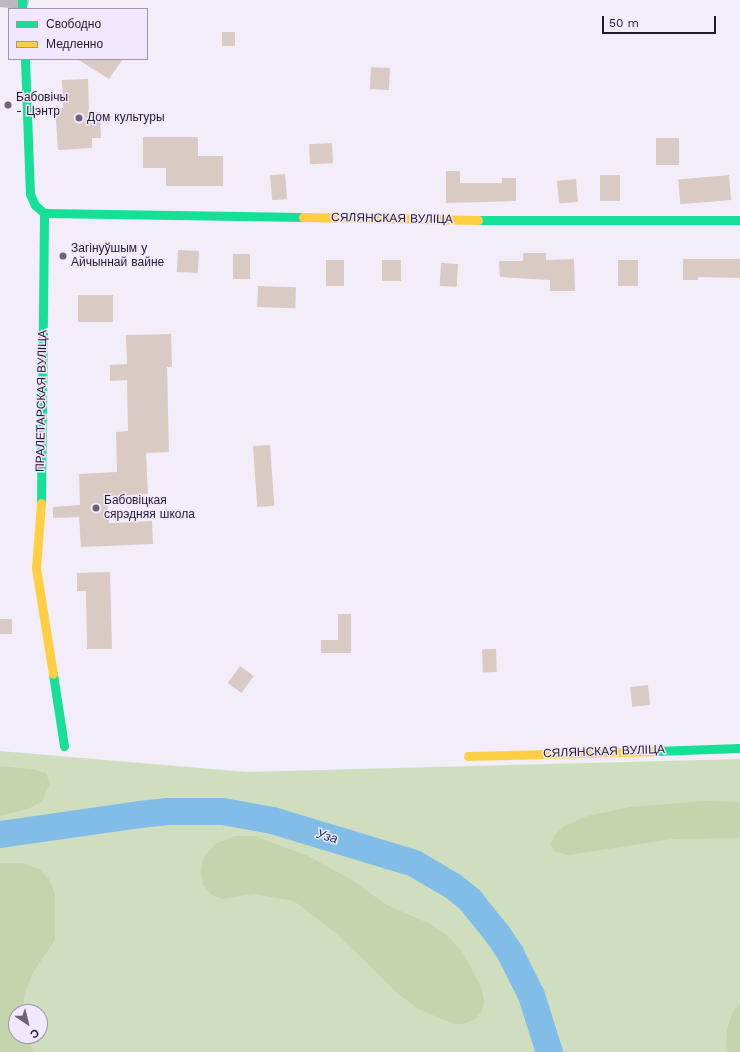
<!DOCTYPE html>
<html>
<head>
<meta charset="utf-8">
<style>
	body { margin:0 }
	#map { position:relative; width:740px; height:1052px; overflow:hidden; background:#f2edf9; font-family:"Work Sans",sans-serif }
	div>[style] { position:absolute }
	.green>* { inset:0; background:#d0dec0 }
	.forest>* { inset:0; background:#c4d5ad }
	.river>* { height:27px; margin:-13.5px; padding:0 13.5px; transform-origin:13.5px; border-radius:13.5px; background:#82bde8 }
	.building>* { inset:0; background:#d9cac3; transform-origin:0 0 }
	.street>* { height:14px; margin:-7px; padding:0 7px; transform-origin:7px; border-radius:7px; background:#bcb8be }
	.fast>* { height:9px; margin:-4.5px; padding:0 4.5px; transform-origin:4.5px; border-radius:4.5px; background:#16e098 }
	.slow>* { height:9px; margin:-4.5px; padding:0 4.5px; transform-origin:4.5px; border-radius:4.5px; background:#ffcf43 }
	.dots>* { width:11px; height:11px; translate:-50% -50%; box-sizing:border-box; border:2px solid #f1e7ff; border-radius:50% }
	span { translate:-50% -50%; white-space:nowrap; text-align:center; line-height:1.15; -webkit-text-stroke:3px #f1e7ff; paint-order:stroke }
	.poi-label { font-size:12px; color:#211c26 }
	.left { translate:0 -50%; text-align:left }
	.street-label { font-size:12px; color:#211c26 }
	.water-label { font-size:13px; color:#12374e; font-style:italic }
	.legend { position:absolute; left:8px; top:8px; width:140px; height:52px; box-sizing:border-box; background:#f1e7ff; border:1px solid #9e96a8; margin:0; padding:5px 7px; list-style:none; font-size:12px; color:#211c26 }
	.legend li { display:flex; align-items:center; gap:8px; height:20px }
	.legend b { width:20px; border:1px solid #9e96a8 }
	.north { position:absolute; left:8px; top:1004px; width:40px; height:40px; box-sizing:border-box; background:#f1e7ff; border:1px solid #9e96a8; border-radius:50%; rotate:145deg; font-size:11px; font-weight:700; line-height:16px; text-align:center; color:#211c26 }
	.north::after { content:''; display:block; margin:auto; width:14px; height:18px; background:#6a6570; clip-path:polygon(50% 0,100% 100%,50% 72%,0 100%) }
	.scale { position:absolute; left:602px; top:16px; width:114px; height:18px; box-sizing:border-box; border:2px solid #211c26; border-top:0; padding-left:5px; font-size:12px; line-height:14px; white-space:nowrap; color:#211c26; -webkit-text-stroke:3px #f1e7ff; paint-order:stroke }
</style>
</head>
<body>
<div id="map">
	<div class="green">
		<div style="clip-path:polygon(evenodd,0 751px,247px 772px,740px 759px,740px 1052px,562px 1052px,547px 1009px,516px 942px,491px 909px,456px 878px,417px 855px,396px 846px,243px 803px,241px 823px,392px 865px,446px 893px,465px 910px,495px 949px,520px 996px,539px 1052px,0 1052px,0 751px,16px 1012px,40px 1012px,40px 1036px,16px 1036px,16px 1012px)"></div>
	</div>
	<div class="forest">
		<div style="clip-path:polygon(0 766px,32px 769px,46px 773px,50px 784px,42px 801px,30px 808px,0 816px)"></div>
		<div style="clip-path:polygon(705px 801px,740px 802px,740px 838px,672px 839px,569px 855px,553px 851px,551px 844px,554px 836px,564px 826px,587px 816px,630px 807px)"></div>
		<div style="clip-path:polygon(235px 836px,255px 836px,308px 856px,350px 879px,387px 905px,428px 923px,447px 935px,461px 950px,481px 986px,484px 1001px,482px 1011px,475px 1019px,464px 1024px,454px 1024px,418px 1009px,396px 992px,337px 934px,294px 901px,254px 894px,222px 899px,212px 895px,203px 885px,201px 872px,203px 858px,215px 844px)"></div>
		<div style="clip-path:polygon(0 863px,23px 863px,39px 869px,49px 879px,55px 895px,55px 940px,34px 971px,25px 992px,22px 1012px,16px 1012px,16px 1036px,26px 1036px,34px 1052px,0 1052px)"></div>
		<div style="clip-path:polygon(740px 1003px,740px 1052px,728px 1052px,726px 1045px,727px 1029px,733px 1011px)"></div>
	</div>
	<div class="river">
		<div style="left:0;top:834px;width:140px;rotate:-8.2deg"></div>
		<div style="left:139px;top:814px;width:29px;rotate:-6deg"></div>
		<div style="left:168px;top:811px;width:54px"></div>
		<div style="left:222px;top:811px;width:51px;rotate:10.2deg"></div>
		<div style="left:272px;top:820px;width:148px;rotate:16.8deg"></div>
		<div style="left:414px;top:863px;width:45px;rotate:30.5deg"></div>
		<div style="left:453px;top:886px;width:22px;rotate:39deg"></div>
		<div style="left:470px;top:900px;width:45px;rotate:51.3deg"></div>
		<div style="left:498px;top:935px;width:22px;rotate:56deg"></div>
		<div style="left:510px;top:953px;width:47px;rotate:63.4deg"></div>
		<div style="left:531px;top:995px;width:60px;rotate:72.5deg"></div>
	</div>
	<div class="building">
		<div style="left:222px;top:32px;width:13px;height:14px"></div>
		<div style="clip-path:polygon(77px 59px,123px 59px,109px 79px)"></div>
		<div style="left:371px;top:67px;width:19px;height:22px;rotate:3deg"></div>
		<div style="clip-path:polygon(88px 79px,89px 113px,100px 112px,101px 138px,92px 138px,92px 148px,58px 150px,56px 120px,54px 120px,53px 108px,63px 108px,62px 80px)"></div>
		<div style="clip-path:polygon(143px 137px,198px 137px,198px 156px,223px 156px,223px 186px,166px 186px,166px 168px,143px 168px)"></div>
		<div style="left:656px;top:138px;width:23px;height:27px"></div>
		<div style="left:332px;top:143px;width:20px;height:23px;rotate:87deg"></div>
		<div style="clip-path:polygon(446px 171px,460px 171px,460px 183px,502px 183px,502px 178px,516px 178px,516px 201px,446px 203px)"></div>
		<div style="left:285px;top:174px;width:25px;height:15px;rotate:85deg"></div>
		<div style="left:620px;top:175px;width:26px;height:20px;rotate:90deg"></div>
		<div style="left:729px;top:175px;width:25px;height:51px;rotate:85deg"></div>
		<div style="left:576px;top:179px;width:23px;height:19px;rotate:85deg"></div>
		<div style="left:178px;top:250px;width:21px;height:22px;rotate:3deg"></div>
		<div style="clip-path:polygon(523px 253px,546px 253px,546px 260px,574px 259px,575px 291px,550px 291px,550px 280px,500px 277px,499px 261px,523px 261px)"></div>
		<div style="left:233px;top:254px;width:17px;height:25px"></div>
		<div style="clip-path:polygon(683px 259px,740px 259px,740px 278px,698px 277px,698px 280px,683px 280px)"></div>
		<div style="left:326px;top:260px;width:18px;height:26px"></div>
		<div style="left:382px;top:260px;width:19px;height:21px"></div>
		<div style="left:618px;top:260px;width:20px;height:26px"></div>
		<div style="left:441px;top:263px;width:17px;height:23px;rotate:3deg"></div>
		<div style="left:258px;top:286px;width:38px;height:21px;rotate:2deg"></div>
		<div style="left:78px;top:295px;width:35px;height:27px"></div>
		<div style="clip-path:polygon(171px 334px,172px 367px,167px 367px,169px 452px,146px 453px,148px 494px,107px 496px,109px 523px,152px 521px,153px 544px,81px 547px,79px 517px,53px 518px,53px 507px,80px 505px,79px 474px,117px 472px,116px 432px,128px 431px,127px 380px,110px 381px,110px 365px,127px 364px,126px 335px)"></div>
		<div style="left:270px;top:445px;width:61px;height:17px;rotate:86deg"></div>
		<div style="clip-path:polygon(110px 572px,112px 649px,87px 649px,86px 591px,77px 591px,77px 573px)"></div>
		<div style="clip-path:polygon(338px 614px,351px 614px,351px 653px,321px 653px,321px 640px,338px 640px)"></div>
		<div style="left:0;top:619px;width:12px;height:15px"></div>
		<div style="left:496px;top:649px;width:23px;height:14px;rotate:88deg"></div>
		<div style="left:240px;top:666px;width:17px;height:21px;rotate:36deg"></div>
		<div style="left:648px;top:685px;width:20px;height:18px;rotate:84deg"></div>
	</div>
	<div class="street">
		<div style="left:0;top:0;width:22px;rotate:5deg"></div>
	</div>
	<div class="fast">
		<div style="left:22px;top:0;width:9px;rotate:90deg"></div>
		<div style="left:25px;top:59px;width:135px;rotate:87.9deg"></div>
		<div style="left:30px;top:194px;width:12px;rotate:66deg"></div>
		<div style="left:35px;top:205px;width:12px;rotate:42deg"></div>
		<div style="left:44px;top:213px;width:259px;rotate:0.9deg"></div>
		<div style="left:478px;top:220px;width:262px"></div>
		<div style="left:41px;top:503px;width:290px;rotate:-89.4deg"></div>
		<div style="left:53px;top:674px;width:73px;rotate:81.3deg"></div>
		<div style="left:654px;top:751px;width:86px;rotate:-2deg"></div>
	</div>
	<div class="slow">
		<div style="left:303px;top:217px;width:175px;rotate:1deg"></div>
		<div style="left:41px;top:503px;width:65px;rotate:94.4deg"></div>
		<div style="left:36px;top:568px;width:107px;rotate:80.9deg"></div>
		<div style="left:468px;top:756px;width:186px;rotate:-1.5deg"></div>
	</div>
	<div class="dots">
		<div style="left:8px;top:105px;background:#6a6570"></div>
		<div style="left:79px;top:118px;background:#6a6570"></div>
		<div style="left:63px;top:256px;background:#6a6570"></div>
		<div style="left:96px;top:508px;background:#6a6570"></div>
	</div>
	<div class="poi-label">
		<span class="left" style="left:16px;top:105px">Бабовічы<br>- Цэнтр</span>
		<span class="left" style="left:87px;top:118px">Дом культуры</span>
		<span class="left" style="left:71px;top:256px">Загінуўшым у<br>Айчыннай вайне</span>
		<span class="left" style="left:104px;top:508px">Бабовіцкая<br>сярэдняя школа</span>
	</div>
	<div class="street-label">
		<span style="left:392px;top:219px;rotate:1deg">СЯЛЯНСКАЯ ВУЛІЦА</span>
		<span style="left:42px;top:401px;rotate:-89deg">ПРАЛЕТАРСКАЯ ВУЛІЦА</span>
		<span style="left:604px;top:752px;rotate:-2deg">СЯЛЯНСКАЯ ВУЛІЦА</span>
	</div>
	<div class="water-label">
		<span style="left:327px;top:837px;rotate:17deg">Уза</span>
	</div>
	<ul class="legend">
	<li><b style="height:5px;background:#16e098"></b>Свободно</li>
	<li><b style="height:5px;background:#ffcf43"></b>Медленно</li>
	</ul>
	<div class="north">С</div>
	<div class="scale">50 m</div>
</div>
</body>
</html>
